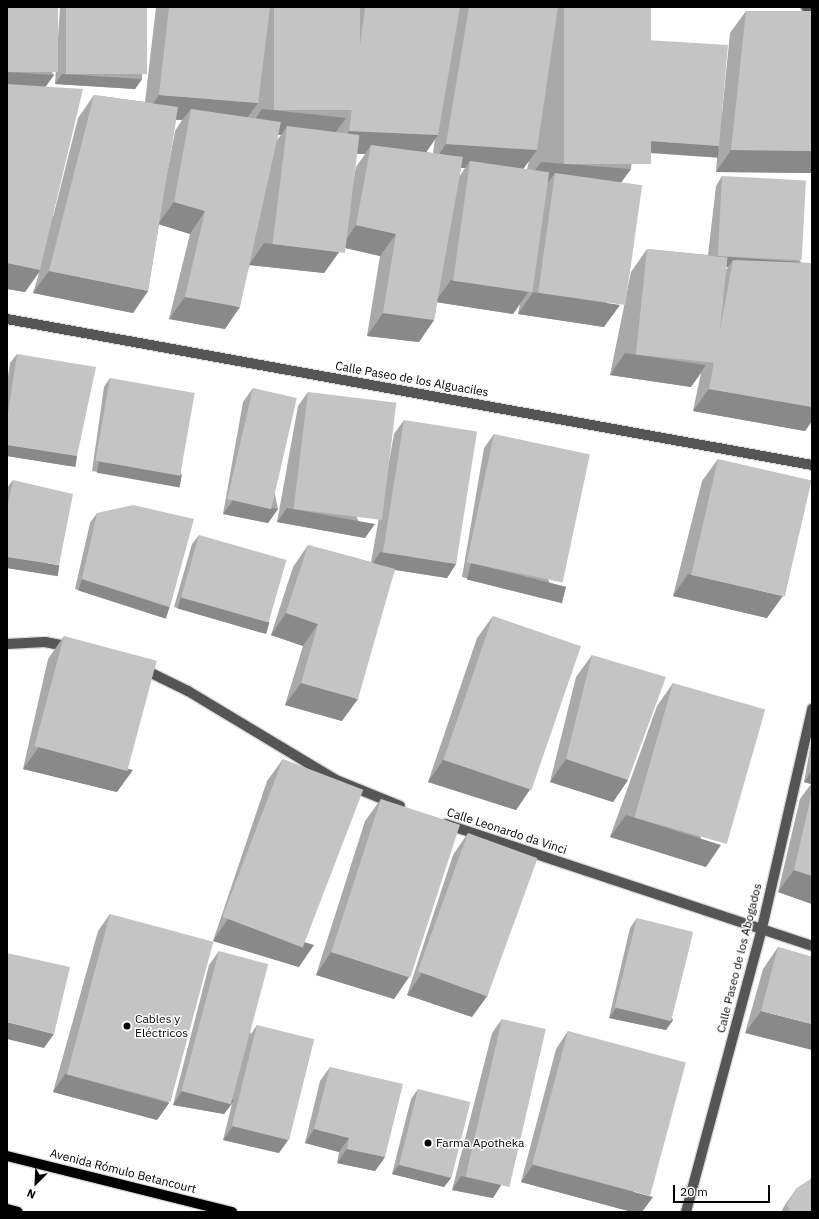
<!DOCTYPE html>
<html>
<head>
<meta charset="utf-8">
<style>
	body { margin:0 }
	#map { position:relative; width:819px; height:1219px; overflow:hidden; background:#fff; font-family:"IBM Plex Sans",sans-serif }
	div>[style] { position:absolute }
	.roads { filter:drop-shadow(1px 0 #dbdbdb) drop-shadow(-1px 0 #dbdbdb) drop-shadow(0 1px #dbdbdb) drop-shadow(0 -1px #dbdbdb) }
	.minor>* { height:10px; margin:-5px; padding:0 5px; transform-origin:5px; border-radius:5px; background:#555 }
	.major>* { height:10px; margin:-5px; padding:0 5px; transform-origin:5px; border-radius:5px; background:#000 }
	.wall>* { inset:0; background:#a9a9a9 }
	.shaded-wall>* { inset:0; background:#898989; transform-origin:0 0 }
	.building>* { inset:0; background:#c4c4c4; transform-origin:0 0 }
	.dots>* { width:11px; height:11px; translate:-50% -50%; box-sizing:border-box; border:2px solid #fff; border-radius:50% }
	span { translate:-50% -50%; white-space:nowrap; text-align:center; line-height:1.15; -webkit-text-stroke:3px #fff; paint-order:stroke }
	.street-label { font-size:12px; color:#000 }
	.poi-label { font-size:12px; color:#000 }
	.left { translate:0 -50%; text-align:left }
	.frame { position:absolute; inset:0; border:8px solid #000; pointer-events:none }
	.north { position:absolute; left:16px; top:1163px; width:40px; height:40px; -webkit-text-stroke:3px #fff; paint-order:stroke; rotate:204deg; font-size:11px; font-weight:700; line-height:16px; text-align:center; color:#000 }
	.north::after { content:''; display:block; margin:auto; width:14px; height:18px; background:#000; clip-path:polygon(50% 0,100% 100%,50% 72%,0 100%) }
	.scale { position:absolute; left:673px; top:1185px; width:97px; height:18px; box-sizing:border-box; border:2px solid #000; border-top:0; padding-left:5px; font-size:12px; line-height:14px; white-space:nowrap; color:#000; -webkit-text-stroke:3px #fff; paint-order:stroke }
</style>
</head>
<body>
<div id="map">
	<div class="roads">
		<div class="minor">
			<div style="left:806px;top:7px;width:6px;rotate:9deg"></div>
			<div style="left:7px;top:319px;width:818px;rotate:10.28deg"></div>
			<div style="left:7px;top:644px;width:38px;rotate:-3deg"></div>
			<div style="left:45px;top:642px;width:25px;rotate:11deg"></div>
			<div style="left:143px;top:669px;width:50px;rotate:26.1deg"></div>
			<div style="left:188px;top:691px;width:173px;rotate:31deg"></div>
			<div style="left:336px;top:780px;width:69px;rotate:22.1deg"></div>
			<div style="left:446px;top:824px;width:386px;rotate:18.4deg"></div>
			<div style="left:686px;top:1212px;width:294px;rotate:-75deg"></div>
			<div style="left:762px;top:928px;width:225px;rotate:-77.1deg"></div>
		</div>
		<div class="major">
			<div style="left:7px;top:1156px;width:232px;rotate:14deg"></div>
			<div style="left:7px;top:1209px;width:11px;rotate:15deg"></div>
		</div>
	</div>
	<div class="wall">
		<div style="clip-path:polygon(evenodd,7px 7px,54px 75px,45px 87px,53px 217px,78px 118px,94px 95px,145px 102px,156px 7px,651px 7px,647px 40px,722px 113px,730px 33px,746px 11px,812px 11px,812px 173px,716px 172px,718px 147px,712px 156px,633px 150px,631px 169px,621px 182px,604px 327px,518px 314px,520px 304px,513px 314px,437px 302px,434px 320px,419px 342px,367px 336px,380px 256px,341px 247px,324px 273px,250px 265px,225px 329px,169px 319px,190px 234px,159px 224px,148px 291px,133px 313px,33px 293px,39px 273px,25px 292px,7px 289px,7px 7px,176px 120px,182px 120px,175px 131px,165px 185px,176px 120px,7px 7px,278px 134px,281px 135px,277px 140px,278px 134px,7px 7px,435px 139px,433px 153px,426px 152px,435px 139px,7px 7px,356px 154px,365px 154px,356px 167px,341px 246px,356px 154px,7px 7px,529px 161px,527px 169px,523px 169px,529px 161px,7px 7px,461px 168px,465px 168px,459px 177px,461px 168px)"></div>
		<div style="clip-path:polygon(60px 7px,147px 7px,142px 79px,135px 89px,55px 84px)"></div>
		<div style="clip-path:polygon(evenodd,722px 176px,801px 262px,800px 263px,812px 263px,812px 421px,805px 431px,693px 411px,701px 373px,691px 387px,610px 375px,631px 272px,647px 249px,708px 255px,716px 186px,722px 176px,726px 267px,728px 267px,725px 272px,726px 267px)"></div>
		<div style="clip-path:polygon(17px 354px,77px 456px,70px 466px,7px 456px,7px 383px,10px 363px)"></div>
		<div style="clip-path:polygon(110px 378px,182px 475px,175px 485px,92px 471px,104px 387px)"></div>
		<div style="clip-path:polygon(253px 388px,278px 509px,268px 523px,223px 514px,243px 402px)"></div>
		<div style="clip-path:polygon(308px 392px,365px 538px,277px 522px,298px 406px)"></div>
		<div style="clip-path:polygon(404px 420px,456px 564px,447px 578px,395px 570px,342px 721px,285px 705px,303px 646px,271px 635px,293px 567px,308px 545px,371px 562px,394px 434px)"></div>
		<div style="clip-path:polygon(494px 434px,556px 600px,462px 577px,484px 448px)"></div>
		<div style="clip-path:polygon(718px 459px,767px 618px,673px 596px,702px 481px)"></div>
		<div style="clip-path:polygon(13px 480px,53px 575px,7px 568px,7px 488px)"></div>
		<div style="clip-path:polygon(97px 513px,170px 607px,163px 617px,75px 589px,90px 523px)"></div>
		<div style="clip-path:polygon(199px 535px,262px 633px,174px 607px,192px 544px)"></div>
		<div style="clip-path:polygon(493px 616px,531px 788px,516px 810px,428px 782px,477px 638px)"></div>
		<div style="clip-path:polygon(64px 636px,117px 792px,23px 769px,48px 659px)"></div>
		<div style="clip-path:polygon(592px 655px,628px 780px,613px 802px,550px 782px,576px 677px)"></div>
		<div style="clip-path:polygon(673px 683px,706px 867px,610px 837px,657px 706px)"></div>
		<div style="clip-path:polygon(812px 738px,812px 904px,778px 892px,800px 799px,811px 784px,804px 782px)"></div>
		<div style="clip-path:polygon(283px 759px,299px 967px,213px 941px,267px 781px)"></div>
		<div style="clip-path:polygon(381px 799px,409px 977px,394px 999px,316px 975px,365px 821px)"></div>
		<div style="clip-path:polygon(468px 833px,472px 1017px,407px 995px,453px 855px)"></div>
		<div style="clip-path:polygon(110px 914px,169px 1103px,157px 1120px,53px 1092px,98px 931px)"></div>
		<div style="clip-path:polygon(637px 918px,673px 1020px,666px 1030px,609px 1018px,630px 928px)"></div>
		<div style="clip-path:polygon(778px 947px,812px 957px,745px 1033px,763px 969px)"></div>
		<div style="clip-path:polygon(219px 951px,251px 1034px,257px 1025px,279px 1153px,223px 1140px,232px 1104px,224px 1114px,173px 1105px,209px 965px)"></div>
		<div style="clip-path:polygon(502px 1019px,493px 1198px,452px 1190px,492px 1033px)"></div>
		<div style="clip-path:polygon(568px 1031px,642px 1212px,632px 1212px,521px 1182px,556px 1049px)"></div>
		<div style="clip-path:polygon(330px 1067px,385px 1157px,375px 1171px,337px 1163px,339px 1152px,305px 1143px,320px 1081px)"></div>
		<div style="clip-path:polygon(418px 1089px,451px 1178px,444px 1187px,392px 1174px,411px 1099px)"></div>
		<div style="clip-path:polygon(797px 1188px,812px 1212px,781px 1212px,785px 1205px)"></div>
	</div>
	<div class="shaded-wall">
		<div style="clip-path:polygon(7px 72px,54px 75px,38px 97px,7px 95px)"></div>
		<div style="clip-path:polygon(62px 74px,142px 79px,135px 89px,55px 84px)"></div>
		<div style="clip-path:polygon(159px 95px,258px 103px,242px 125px,191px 109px,182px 120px,144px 117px)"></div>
		<div style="clip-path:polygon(262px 109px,346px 118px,330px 140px,287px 126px,281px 135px,247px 131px)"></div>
		<div style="clip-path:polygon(349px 131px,438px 135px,423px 157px,371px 145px,365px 154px,333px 153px)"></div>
		<div style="left:636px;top:140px;width:83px;height:12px;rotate:4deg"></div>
		<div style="clip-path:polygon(446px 144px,537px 150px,521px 172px,470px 161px,465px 168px,431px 166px)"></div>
		<div style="clip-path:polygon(731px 150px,812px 151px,812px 173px,716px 172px)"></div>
		<div style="clip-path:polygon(541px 162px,631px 169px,615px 191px,555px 173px,546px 185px,525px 184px)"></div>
		<div style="clip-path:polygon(174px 202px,205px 211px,190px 234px,158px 224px)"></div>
		<div style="clip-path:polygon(356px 225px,396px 234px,380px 256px,341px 247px)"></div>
		<div style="clip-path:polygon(264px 243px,340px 251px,324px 273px,249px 265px)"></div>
		<div style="clip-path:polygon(714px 256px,801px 262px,794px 271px,733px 260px,728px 267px,707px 266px)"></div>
		<div style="clip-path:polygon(7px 263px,40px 270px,25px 292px,7px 289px)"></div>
		<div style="clip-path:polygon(49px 271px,148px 291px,133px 313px,33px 293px)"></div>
		<div style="clip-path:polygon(451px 280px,528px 292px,513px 314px,435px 302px)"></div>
		<div style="clip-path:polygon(533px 292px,620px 305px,604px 327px,518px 314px)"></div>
		<div style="clip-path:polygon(185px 297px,240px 307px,225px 329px,169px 319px)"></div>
		<div style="clip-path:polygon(383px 313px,434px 320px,419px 342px,367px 336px)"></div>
		<div style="clip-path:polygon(625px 353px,706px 365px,691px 387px,610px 375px)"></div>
		<div style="clip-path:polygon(709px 389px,812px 407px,812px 421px,805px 431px,693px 411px)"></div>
		<div style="left:7px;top:445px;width:71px;height:11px;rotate:9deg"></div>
		<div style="left:99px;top:461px;width:84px;height:12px;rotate:10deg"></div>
		<div style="clip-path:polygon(233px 500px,278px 509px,268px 523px,223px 514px)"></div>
		<div style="clip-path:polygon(287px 508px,375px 524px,365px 538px,277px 522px)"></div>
		<div style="clip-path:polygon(380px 552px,456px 564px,447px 578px,371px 566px)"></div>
		<div style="left:7px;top:557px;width:53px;height:11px;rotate:9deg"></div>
		<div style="left:471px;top:563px;width:98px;height:17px;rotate:14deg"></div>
		<div style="clip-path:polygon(688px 574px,783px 596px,767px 618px,673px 596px)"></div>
		<div style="left:82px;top:579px;width:92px;height:12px;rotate:18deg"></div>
		<div style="left:181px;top:597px;width:92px;height:12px;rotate:16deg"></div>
		<div style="clip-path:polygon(286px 613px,318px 624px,303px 646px,271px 635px)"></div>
		<div style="clip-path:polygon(301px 683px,358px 699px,342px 721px,285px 705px)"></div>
		<div style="clip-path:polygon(39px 747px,133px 770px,117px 792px,23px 769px)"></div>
		<div style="clip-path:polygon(566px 759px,628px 780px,613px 802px,550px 782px)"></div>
		<div style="clip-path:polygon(443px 760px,531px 788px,516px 810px,428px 782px)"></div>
		<div style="clip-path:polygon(812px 770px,812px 782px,811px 784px,804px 782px)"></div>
		<div style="clip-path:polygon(626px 815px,721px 845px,706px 867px,610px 837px)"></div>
		<div style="clip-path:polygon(794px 870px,812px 876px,812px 904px,778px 892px)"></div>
		<div style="clip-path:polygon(228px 919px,314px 945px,299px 967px,213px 941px)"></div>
		<div style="clip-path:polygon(331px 952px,409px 977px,394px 999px,316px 975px)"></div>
		<div style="clip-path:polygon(422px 973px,488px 995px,472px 1017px,407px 995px)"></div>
		<div style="clip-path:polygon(616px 1008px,673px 1020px,666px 1030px,609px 1018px)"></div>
		<div style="clip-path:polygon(761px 1011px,812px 1024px,812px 1050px,745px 1033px)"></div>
		<div style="clip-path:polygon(7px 1022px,54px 1034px,44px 1048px,7px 1039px)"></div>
		<div style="clip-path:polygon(65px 1074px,169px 1103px,157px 1120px,53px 1092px)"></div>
		<div style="clip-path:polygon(182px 1091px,234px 1100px,224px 1114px,173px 1105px)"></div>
		<div style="clip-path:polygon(233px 1126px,289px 1139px,279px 1153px,223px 1140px)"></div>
		<div style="clip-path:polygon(314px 1129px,349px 1138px,339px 1152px,305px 1143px)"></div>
		<div style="clip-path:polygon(347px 1149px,385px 1157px,375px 1171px,337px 1163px)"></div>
		<div style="clip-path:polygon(399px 1165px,451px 1178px,444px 1187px,392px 1174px)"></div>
		<div style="clip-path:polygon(533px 1165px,653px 1197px,642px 1212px,632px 1212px,521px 1182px)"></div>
		<div style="clip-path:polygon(461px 1176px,502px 1184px,493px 1198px,452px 1190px)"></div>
	</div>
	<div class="building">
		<div style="left:7px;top:7px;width:51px;height:65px"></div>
		<div style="left:66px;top:7px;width:81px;height:67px"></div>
		<div style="clip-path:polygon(169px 7px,270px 7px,258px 103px,159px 95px)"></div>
		<div style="left:274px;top:7px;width:86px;height:103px"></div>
		<div style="clip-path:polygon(365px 7px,460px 7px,438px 135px,349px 131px)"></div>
		<div style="clip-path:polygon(469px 7px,558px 7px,537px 150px,446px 144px)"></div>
		<div style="left:564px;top:7px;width:87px;height:157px"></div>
		<div style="clip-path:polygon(746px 11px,812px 11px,812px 151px,731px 150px)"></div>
		<div style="clip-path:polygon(647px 40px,728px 45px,719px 146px,636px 140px,642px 78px)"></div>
		<div style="clip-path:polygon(7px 84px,83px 89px,40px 270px,7px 263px)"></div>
		<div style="clip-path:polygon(94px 95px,178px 107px,148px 291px,49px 271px)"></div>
		<div style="clip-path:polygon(191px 109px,281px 122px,240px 307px,185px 297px,205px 211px,174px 202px)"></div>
		<div style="left:287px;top:126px;width:73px;height:119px;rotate:7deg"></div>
		<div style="clip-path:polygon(371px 145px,463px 157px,434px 320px,383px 313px,396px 234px,356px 225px)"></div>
		<div style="left:470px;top:161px;width:80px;height:121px;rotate:8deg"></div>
		<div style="left:555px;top:173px;width:88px;height:121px;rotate:8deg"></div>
		<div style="left:722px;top:176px;width:84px;height:80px;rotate:3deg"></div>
		<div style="left:647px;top:249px;width:81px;height:106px;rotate:6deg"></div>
		<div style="clip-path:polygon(733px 260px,812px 263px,812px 407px,709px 389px)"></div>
		<div style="clip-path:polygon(17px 354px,96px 367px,77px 456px,7px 445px,7px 420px)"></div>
		<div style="left:110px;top:378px;width:86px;height:84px;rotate:10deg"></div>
		<div style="left:253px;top:388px;width:45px;height:114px;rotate:13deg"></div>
		<div style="left:308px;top:392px;width:89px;height:118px;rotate:7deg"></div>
		<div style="left:404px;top:420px;width:74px;height:134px;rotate:9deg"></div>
		<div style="left:494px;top:434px;width:98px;height:131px;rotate:12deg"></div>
		<div style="left:718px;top:459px;width:96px;height:119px;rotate:13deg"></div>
		<div style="clip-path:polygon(13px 480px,73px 494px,59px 565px,7px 557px,7px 509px)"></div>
		<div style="clip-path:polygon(133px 505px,194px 519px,170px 607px,82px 579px,97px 513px)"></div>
		<div style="left:199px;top:535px;width:91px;height:65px;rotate:16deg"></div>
		<div style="clip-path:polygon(308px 545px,395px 569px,358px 699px,301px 683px,318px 624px,286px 613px)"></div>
		<div style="left:493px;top:616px;width:93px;height:152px;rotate:19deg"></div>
		<div style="left:64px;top:636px;width:96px;height:114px;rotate:15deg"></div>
		<div style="clip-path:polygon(592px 655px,666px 677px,628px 780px,566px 759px)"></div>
		<div style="left:673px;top:683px;width:96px;height:140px;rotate:16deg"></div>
		<div style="left:283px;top:759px;width:86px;height:169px;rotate:21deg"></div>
		<div style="clip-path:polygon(812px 792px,812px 876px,794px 870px)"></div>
		<div style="left:381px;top:799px;width:83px;height:161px;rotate:18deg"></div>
		<div style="left:468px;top:833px;width:74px;height:147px;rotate:20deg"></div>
		<div style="left:110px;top:914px;width:107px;height:166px;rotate:15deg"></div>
		<div style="left:637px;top:918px;width:58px;height:92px;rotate:14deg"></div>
		<div style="clip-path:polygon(778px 947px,812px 957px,812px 1024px,761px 1011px)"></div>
		<div style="left:219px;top:951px;width:51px;height:145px;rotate:15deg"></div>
		<div style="clip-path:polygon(7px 953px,70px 967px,54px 1034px,7px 1022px)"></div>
		<div style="left:502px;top:1019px;width:45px;height:162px;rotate:13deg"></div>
		<div style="left:257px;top:1025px;width:59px;height:104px;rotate:14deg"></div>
		<div style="left:568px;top:1031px;width:122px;height:138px;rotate:15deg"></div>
		<div style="clip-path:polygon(330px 1067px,403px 1084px,385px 1157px,347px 1149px,349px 1138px,314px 1129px)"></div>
		<div style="left:418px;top:1089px;width:54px;height:78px;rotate:14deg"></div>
		<div style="clip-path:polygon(812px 1178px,812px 1212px,790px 1212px,787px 1205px,797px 1188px)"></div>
	</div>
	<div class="dots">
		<div style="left:127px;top:1026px;background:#000"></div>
		<div style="left:428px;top:1143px;background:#000"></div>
	</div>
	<div class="street-label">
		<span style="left:412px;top:379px;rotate:10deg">Calle Paseo de los Alguaciles</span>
		<span style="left:507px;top:831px;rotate:18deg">Calle Leonardo da Vinci</span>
		<span style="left:739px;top:958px;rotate:-76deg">Calle Paseo de los Abogados</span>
		<span style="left:123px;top:1171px;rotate:14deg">Avenida Rómulo Betancourt</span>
	</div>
	<div class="poi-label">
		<span class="left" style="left:135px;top:1026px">Cables y<br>Eléctricos</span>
		<span class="left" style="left:436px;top:1143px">Farma Apotheka</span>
	</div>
	<div class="frame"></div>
	<div class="north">N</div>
	<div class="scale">20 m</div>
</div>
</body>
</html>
